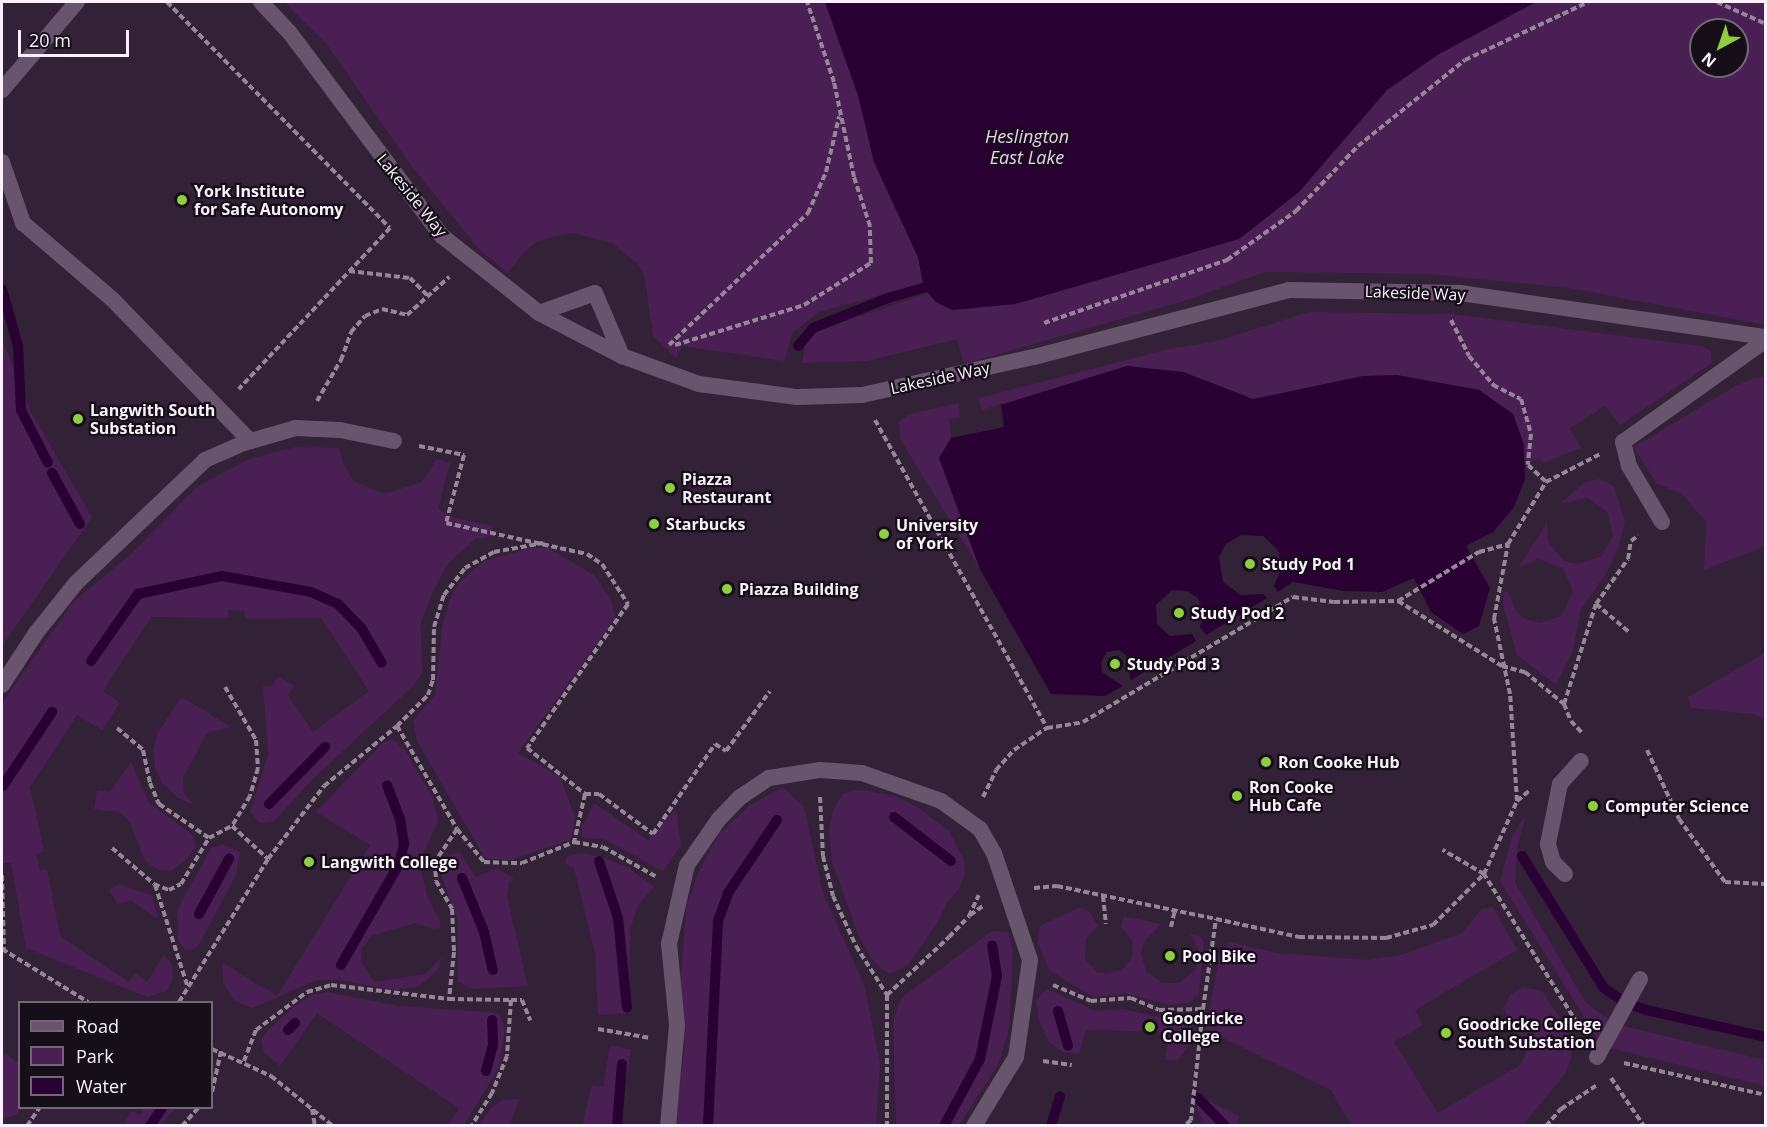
<!DOCTYPE html>
<html>
<head>
<meta charset="utf-8">
<style>
	body { margin:0 }
	#map { position:relative; width:1767px; height:1127px; overflow:hidden; background:#332137; font-family:"Open Sans",sans-serif }
	div>[style] { position:absolute }
	.green>* { inset:0; background:#4a1f53 }
	.water>* { inset:0; background:#290132 }
	.stream>* { height:10px; margin:-5px; padding:0 5px; transform-origin:5px; border-radius:5px; background:#290132 }
	.path>* { height:4px; margin-top:-2px; transform-origin:0; background:repeating-linear-gradient(90deg,#958698 0 6px,transparent 0 9px) }
	.service>* { height:16px; margin:-8px; padding:0 8px; transform-origin:8px; border-radius:8px; background:#68546d }
	.minor>* { height:16px; margin:-8px; padding:0 8px; transform-origin:8px; border-radius:8px; background:#68546d }
	.dots>* { width:16px; height:16px; translate:-50% -50%; box-sizing:border-box; border:3px solid #160e18; border-radius:50% }
	span { translate:-50% -50%; white-space:nowrap; text-align:center; line-height:1.15; -webkit-text-stroke:4.5px #160e18; paint-order:stroke }
	.poi-label { font-size:16px; color:#fcf0ff; font-weight:700 }
	.left { translate:0 -50%; text-align:left }
	.street-label { font-size:16px; color:#fcf0ff }
	.water-label { font-size:18px; color:#eccef3; font-style:italic }
	.frame { position:absolute; inset:0; border:3px solid #fcf0ff; pointer-events:none }
	.legend { position:absolute; left:18px; top:1001px; width:195px; height:108px; box-sizing:border-box; background:#160e18; border:2px solid #726874; margin:0; padding:8px 10px; list-style:none; font-size:18px; color:#fcf0ff }
	.legend li { display:flex; align-items:center; gap:12px; height:30px }
	.legend b { width:30px; border:2px solid #726874 }
	.north { position:absolute; left:1689px; top:18px; width:60px; height:60px; box-sizing:border-box; background:#160e18; border:2px solid #726874; border-radius:50%; rotate:220deg; font-size:16px; font-weight:700; line-height:24px; text-align:center; color:#fcf0ff }
	.north::after { content:''; display:block; margin:auto; width:21px; height:27px; background:#8fcd42; clip-path:polygon(50% 0,100% 100%,50% 72%,0 100%) }
	.scale { position:absolute; left:18px; top:30px; width:111px; height:27px; box-sizing:border-box; border:3px solid #fcf0ff; border-top:0; padding-left:8px; font-size:18px; line-height:21px; white-space:nowrap; color:#fcf0ff; -webkit-text-stroke:4px #160e18; paint-order:stroke }
</style>
</head>
<body>
<div id="map">
	<div class="green">
		<div style="clip-path:polygon(284px 2px,825px 2px,858px 96px,874px 162px,918px 257px,924px 283px,819px 312px,793px 332px,784px 361px,682px 346px,676px 358px,653px 336px,644px 273px,637px 263px,612px 243px,573px 233px,555px 236px,537px 242px,524px 252px,508px 273px,479px 249px,410px 164px,326px 43px)"></div>
		<div style="clip-path:polygon(evenodd,1536px 2px,1765px 2px,1765px 325px,1569px 288px,1428px 274px,1265px 272px,1187px 300px,964px 364px,957px 339px,867px 361px,802px 363px,806px 338px,817px 331px,928px 293px,936px 302px,952px 310px,1015px 304px,1193px 253px,1345px 136px,1387px 90px,1439px 54px,1536px 2px,1701px 30px,1737px 30px,1737px 66px,1701px 66px,1701px 30px)"></div>
		<div style="clip-path:polygon(1309px 312px,1452px 314px,1701px 346px,1711px 351px,1712px 363px,1620px 425px,1605px 406px,1570px 428px,1581px 448px,1543px 463px,1539px 458px,1524px 465px,1524px 445px,1513px 414px,1479px 390px,1445px 384px,1307px 390px,1253px 399px,1183px 372px,1127px 366px,982px 410px,979px 398px,1173px 348px,1214px 342px)"></div>
		<div style="clip-path:polygon(2px 340px,31px 412px,92px 517px,2px 646px)"></div>
		<div style="clip-path:polygon(1765px 377px,1765px 546px,1704px 570px,1706px 522px,1682px 494px,1656px 483px,1634px 447px,1734px 387px,1753px 378px)"></div>
		<div style="clip-path:polygon(959px 403px,960px 418px,949px 419px,951px 438px,939px 458px,980px 569px,900px 439px,899px 422px,909px 414px)"></div>
		<div style="clip-path:polygon(296px 447px,340px 448px,343px 464px,354px 481px,384px 494px,422px 482px,437px 459px,450px 463px,438px 509px,454px 518px,493px 526px,489px 537px,475px 539px,448px 564px,434px 589px,421px 622px,422px 673px,414px 685px,312px 780px,274px 821px,260px 823px,250px 812px,268px 755px,263px 686px,272px 686px,278px 676px,294px 686px,288px 695px,313px 732px,369px 691px,321px 618px,245px 619px,244px 611px,228px 610px,228px 618px,151px 617px,103px 691px,120px 703px,102px 730px,77px 715px,30px 787px,44px 851px,36px 854px,40px 870px,47px 869px,60px 936px,129px 982px,135px 973px,147px 982px,164px 954px,172px 965px,173px 978px,167px 991px,147px 997px,26px 948px,11px 863px,2px 863px,2px 703px,73px 602px,131px 554px,197px 487px,249px 459px)"></div>
		<div style="clip-path:polygon(1600px 479px,1614px 486px,1625px 522px,1619px 546px,1607px 572px,1581px 609px,1573px 650px,1556px 685px,1517px 655px,1503px 605px,1504px 592px,1508px 591px,1517px 613px,1526px 619px,1540px 623px,1561px 616px,1573px 592px,1563px 568px,1538px 559px,1518px 568px,1547px 523px,1548px 542px,1564px 561px,1579px 564px,1602px 556px,1613px 535px,1607px 511px,1587px 498px,1560px 504px,1585px 482px)"></div>
		<div style="clip-path:polygon(531px 548px,549px 548px,594px 575px,611px 599px,615px 618px,518px 753px,560px 777px,575px 817px,571px 839px,511px 860px,485px 858px,417px 741px,413px 721px,435px 695px,442px 628px,449px 601px,459px 583px,484px 561px)"></div>
		<div style="clip-path:polygon(1765px 653px,1765px 719px,1753px 714px,1692px 708px,1688px 697px)"></div>
		<div style="clip-path:polygon(182px 697px,231px 727px,207px 733px,183px 778px,184px 794px,195px 805px,178px 798px,162px 783px,155px 767px,153px 750px,158px 732px)"></div>
		<div style="clip-path:polygon(393px 739px,406px 752px,433px 799px,438px 821px,421px 859px,421px 870px,427px 895px,440px 922px,440px 928px,434px 929px,415px 923px,372px 936px,362px 948px,361px 961px,374px 982px,425px 974px,442px 957px,438px 970px,418px 987px,394px 990px,340px 980px,317px 980px,252px 1008px,235px 1001px,223px 983px,223px 963px,277px 996px,370px 845px,316px 812px,384px 742px)"></div>
		<div style="clip-path:polygon(131px 762px,149px 803px,192px 834px,196px 846px,186px 860px,172px 870px,158px 870px,145px 861px,130px 822px,119px 812px,94px 809px,97px 790px,110px 792px)"></div>
		<div style="clip-path:polygon(783px 787px,804px 807px,823px 893px,865px 987px,880px 1065px,876px 1125px,675px 1126px,685px 1046px,680px 985px,686px 909px,699px 871px,719px 834px,749px 806px)"></div>
		<div style="clip-path:polygon(862px 790px,895px 796px,916px 806px,949px 831px,964px 860px,965px 874px,959px 889px,948px 901px,937px 923px,907px 966px,889px 974px,875px 963px,859px 937px,832px 862px,829px 831px,833px 810px,843px 793px)"></div>
		<div style="clip-path:polygon(594px 803px,648px 840px,676px 809px,681px 846px,663px 871px,606px 840px,582px 837px,582px 827px)"></div>
		<div style="clip-path:polygon(1526px 815px,1517px 848px,1515px 883px,1586px 1003px,1615px 1024px,1765px 1060px,1765px 1086px,1602px 1046px,1500px 881px,1513px 834px)"></div>
		<div style="clip-path:polygon(222px 844px,240px 852px,236px 875px,200px 943px,195px 949px,185px 950px,178px 941px,177px 910px,211px 848px)"></div>
		<div style="clip-path:polygon(459px 852px,476px 877px,497px 868px,514px 879px,509px 882px,507px 897px,528px 986px,473px 989px,458px 982px,458px 921px,440px 871px,446px 856px)"></div>
		<div style="clip-path:polygon(580px 853px,603px 857px,629px 868px,654px 887px,638px 905px,630px 930px,629px 1013px,598px 1015px,595px 953px,574px 868px,565px 863px,567px 857px)"></div>
		<div style="clip-path:polygon(120px 884px,152px 896px,158px 919px,130px 900px,118px 905px,109px 890px)"></div>
		<div style="clip-path:polygon(1080px 907px,1090px 912px,1098px 926px,1086px 938px,1085px 959px,1097px 972px,1106px 974px,1122px 970px,1132px 958px,1133px 942px,1121px 927px,1124px 916px,1161px 924px,1144px 941px,1141px 953px,1146px 971px,1162px 983px,1179px 983px,1196px 969px,1198px 949px,1190px 934px,1201px 937px,1204px 943px,1199px 994px,1189px 1003px,1170px 1005px,1125px 993px,1094px 997px,1049px 970px,1038px 943px,1040px 926px)"></div>
		<div style="clip-path:polygon(1493px 907px,1517px 950px,1415px 1010px,1423px 1025px,1394px 1042px,1438px 1113px,1520px 1065px,1528px 1048px,1503px 1009px,1510px 995px,1522px 987px,1542px 991px,1567px 1029px,1572px 1045px,1571px 1060px,1565px 1074px,1523px 1125px,1351px 1125px,1331px 1090px,1206px 1030px,1220px 953px,1230px 942px,1277px 953px,1369px 960px,1401px 955px,1462px 933px,1482px 909px)"></div>
		<div style="clip-path:polygon(992px 931px,1008px 932px,1013px 951px,1009px 1029px,998px 1065px,959px 1125px,896px 1125px,893px 1021px,901px 998px)"></div>
		<div style="clip-path:polygon(1047px 989px,1096px 1011px,1123px 1009px,1167px 1019px,1186px 1018px,1192px 1025px,1194px 1038px,1178px 1060px,1165px 1060px,1170px 1032px,1086px 1030px,1079px 1054px,1063px 1052px,1049px 1042px,1039px 1021px,1036px 1000px)"></div>
		<div style="clip-path:polygon(327px 992px,399px 1006px,499px 1013px,505px 1028px,499px 1068px,464px 1125px,448px 1125px,459px 1108px,317px 1013px,280px 1066px,264px 1052px,261px 1042px,264px 1034px,292px 1008px,311px 995px)"></div>
		<div style="clip-path:polygon(610px 1046px,631px 1049px,619px 1125px,582px 1125px,592px 1085px,603px 1087px)"></div>
		<div style="clip-path:polygon(2px 1052px,19px 1063px,21px 1108px,16px 1115px,2px 1119px)"></div>
		<div style="clip-path:polygon(1197px 1095px,1239px 1116px,1236px 1125px,1205px 1125px,1198px 1111px)"></div>
		<div style="clip-path:polygon(519px 1099px,510px 1125px,479px 1125px,491px 1108px,502px 1100px)"></div>
		<div style="clip-path:polygon(144px 1108px,176px 1108px,160px 1125px,123px 1125px,132px 1111px,140px 1115px)"></div>
	</div>
	<div class="water">
		<div style="clip-path:polygon(825px 2px,1536px 2px,1439px 54px,1387px 90px,1299px 192px,1239px 239px,1015px 304px,952px 310px,936px 302px,924px 288px,918px 257px,874px 162px,858px 95px)"></div>
		<div style="clip-path:polygon(1127px 366px,1183px 372px,1253px 399px,1363px 376px,1397px 375px,1479px 390px,1513px 414px,1524px 445px,1525px 479px,1514px 507px,1493px 532px,1466px 546px,1490px 588px,1479px 626px,1463px 634px,1431px 612px,1414px 578px,1382px 592px,1344px 591px,1293px 582px,1278px 592px,1274px 586px,1282px 567px,1278px 550px,1263px 536px,1241px 535px,1226px 544px,1219px 557px,1223px 582px,1241px 595px,1263px 594px,1267px 598px,1206px 635px,1200px 627px,1204px 614px,1198px 598px,1187px 591px,1172px 590px,1156px 605px,1157px 624px,1170px 636px,1192px 634px,1196px 641px,1131px 680px,1126px 655px,1119px 650px,1107px 652px,1101px 662px,1102px 672px,1123px 686px,1105px 696px,1051px 694px,980px 569px,939px 458px,951px 438px,1004px 427px,1001px 405px)"></div>
	</div>
	<div class="stream">
		<div style="left:2px;top:289px;width:59px;rotate:74.3deg"></div>
		<div style="left:18px;top:346px;width:64px;rotate:87.3deg"></div>
		<div style="left:21px;top:410px;width:59px;rotate:63deg"></div>
		<div style="left:798px;top:346px;width:23px;rotate:-50deg"></div>
		<div style="left:813px;top:328px;width:81px;rotate:-21.8deg"></div>
		<div style="left:888px;top:298px;width:37px;rotate:-16deg"></div>
		<div style="left:52px;top:473px;width:58px;rotate:61.2deg"></div>
		<div style="left:91px;top:661px;width:82px;rotate:-55deg"></div>
		<div style="left:138px;top:594px;width:86px;rotate:-12.1deg"></div>
		<div style="left:222px;top:576px;width:90px;rotate:10.2deg"></div>
		<div style="left:311px;top:592px;width:30px;rotate:24deg"></div>
		<div style="left:338px;top:604px;width:35px;rotate:46deg"></div>
		<div style="left:362px;top:629px;width:39px;rotate:60deg"></div>
		<div style="left:3px;top:786px;width:89px;rotate:-56.5deg"></div>
		<div style="left:269px;top:804px;width:80px;rotate:-45.5deg"></div>
		<div style="left:894px;top:817px;width:72px;rotate:37.7deg"></div>
		<div style="left:1522px;top:856px;width:155px;rotate:58.2deg"></div>
		<div style="left:1604px;top:988px;width:27px;rotate:34deg"></div>
		<div style="left:1626px;top:1003px;width:21px;rotate:19deg"></div>
		<div style="left:1646px;top:1010px;width:123px;rotate:12.7deg"></div>
		<div style="left:599px;top:861px;width:60px;rotate:71.6deg"></div>
		<div style="left:618px;top:918px;width:90px;rotate:84.3deg"></div>
		<div style="left:462px;top:878px;width:58px;rotate:67.8deg"></div>
		<div style="left:484px;top:932px;width:39px;rotate:77deg"></div>
		<div style="left:199px;top:914px;width:63px;rotate:-61.4deg"></div>
		<div style="left:341px;top:965px;width:116px;rotate:-60.1deg"></div>
		<div style="left:399px;top:864px;width:21px;rotate:-76deg"></div>
		<div style="left:404px;top:844px;width:25px;rotate:-99deg"></div>
		<div style="left:400px;top:819px;width:36px;rotate:-111deg"></div>
		<div style="left:1058px;top:1011px;width:36px;rotate:74deg"></div>
		<div style="left:288px;top:1030px;width:10px;rotate:-45deg"></div>
		<div style="left:486px;top:1071px;width:28px;rotate:-75deg"></div>
		<div style="left:493px;top:1044px;width:24px;rotate:-92deg"></div>
		<div style="left:1198px;top:1098px;width:39px;rotate:46deg"></div>
		<div style="left:150px;top:1126px;width:22px;rotate:-56deg"></div>
		<div style="left:617px;top:1126px;width:62px;rotate:-85.4deg"></div>
		<div style="left:708px;top:1126px;width:205px;rotate:-87.2deg"></div>
		<div style="left:718px;top:921px;width:30px;rotate:-70deg"></div>
		<div style="left:728px;top:893px;width:88px;rotate:-56.1deg"></div>
		<div style="left:944px;top:1126px;width:76px;rotate:-61.8deg"></div>
		<div style="left:980px;top:1059px;width:85px;rotate:-78.4deg"></div>
		<div style="left:997px;top:976px;width:31px;rotate:-99deg"></div>
		<div style="left:1051px;top:1126px;width:31px;rotate:-73deg"></div>
	</div>
	<div class="path">
		<div style="left:167px;top:2px;width:317px;rotate:45.4deg"></div>
		<div style="left:390px;top:228px;width:221px;rotate:133.2deg"></div>
		<div style="left:1717px;top:2px;width:54px;rotate:24.2deg"></div>
		<div style="left:349px;top:271px;width:61px;rotate:6.5deg"></div>
		<div style="left:410px;top:278px;width:25px;rotate:45deg"></div>
		<div style="left:1451px;top:320px;width:40px;rotate:63.4deg"></div>
		<div style="left:1469px;top:356px;width:38px;rotate:50deg"></div>
		<div style="left:1493px;top:385px;width:31px;rotate:27deg"></div>
		<div style="left:1521px;top:399px;width:36px;rotate:74deg"></div>
		<div style="left:1531px;top:434px;width:31px;rotate:96deg"></div>
		<div style="left:1528px;top:465px;width:25px;rotate:43deg"></div>
		<div style="left:1044px;top:323px;width:194px;rotate:-19deg"></div>
		<div style="left:1227px;top:260px;width:85px;rotate:-35.4deg"></div>
		<div style="left:1296px;top:211px;width:90px;rotate:-46.4deg"></div>
		<div style="left:1358px;top:146px;width:137px;rotate:-38.8deg"></div>
		<div style="left:1465px;top:60px;width:136px;rotate:-25.2deg"></div>
		<div style="left:669px;top:345px;width:192px;rotate:-43.5deg"></div>
		<div style="left:808px;top:213px;width:45px;rotate:-66.3deg"></div>
		<div style="left:826px;top:172px;width:57px;rotate:-76.7deg"></div>
		<div style="left:675px;top:345px;width:135px;rotate:-17.2deg"></div>
		<div style="left:804px;top:305px;width:79px;rotate:-32.1deg"></div>
		<div style="left:871px;top:263px;width:37px;rotate:-92deg"></div>
		<div style="left:870px;top:226px;width:52px;rotate:-108.1deg"></div>
		<div style="left:854px;top:177px;width:97px;rotate:-101.9deg"></div>
		<div style="left:834px;top:82px;width:84px;rotate:-108.6deg"></div>
		<div style="left:317px;top:401px;width:48px;rotate:-59.7deg"></div>
		<div style="left:341px;top:360px;width:30px;rotate:-70deg"></div>
		<div style="left:351px;top:332px;width:21px;rotate:-49deg"></div>
		<div style="left:365px;top:316px;width:18px;rotate:-22deg"></div>
		<div style="left:382px;top:309px;width:26px;rotate:13deg"></div>
		<div style="left:407px;top:315px;width:57px;rotate:-42.1deg"></div>
		<div style="left:875px;top:420px;width:353px;rotate:60.8deg"></div>
		<div style="left:419px;top:446px;width:46px;rotate:11.3deg"></div>
		<div style="left:464px;top:455px;width:70px;rotate:104.8deg"></div>
		<div style="left:446px;top:523px;width:144px;rotate:12.4deg"></div>
		<div style="left:587px;top:554px;width:18px;rotate:34deg"></div>
		<div style="left:602px;top:564px;width:48px;rotate:57deg"></div>
		<div style="left:628px;top:604px;width:176px;rotate:125deg"></div>
		<div style="left:527px;top:748px;width:74px;rotate:38.4deg"></div>
		<div style="left:585px;top:794px;width:49px;rotate:102.9deg"></div>
		<div style="left:1398px;top:601px;width:123px;rotate:32deg"></div>
		<div style="left:1502px;top:666px;width:24px;rotate:15deg"></div>
		<div style="left:1525px;top:672px;width:50px;rotate:39.4deg"></div>
		<div style="left:1564px;top:704px;width:18px;rotate:68deg"></div>
		<div style="left:1571px;top:721px;width:18px;rotate:47deg"></div>
		<div style="left:1596px;top:604px;width:43px;rotate:40.3deg"></div>
		<div style="left:225px;top:687px;width:61px;rotate:59.7deg"></div>
		<div style="left:256px;top:740px;width:28px;rotate:86deg"></div>
		<div style="left:258px;top:768px;width:29px;rotate:106deg"></div>
		<div style="left:250px;top:796px;width:35px;rotate:121deg"></div>
		<div style="left:1564px;top:704px;width:105px;rotate:-72.3deg"></div>
		<div style="left:1596px;top:604px;width:55px;rotate:-54.6deg"></div>
		<div style="left:1628px;top:559px;width:18px;rotate:-81deg"></div>
		<div style="left:1631px;top:541px;width:9px;rotate:-36deg"></div>
		<div style="left:397px;top:726px;width:44px;rotate:-45deg"></div>
		<div style="left:428px;top:695px;width:16px;rotate:-72deg"></div>
		<div style="left:433px;top:680px;width:53px;rotate:-88.9deg"></div>
		<div style="left:434px;top:627px;width:34px;rotate:-73deg"></div>
		<div style="left:444px;top:595px;width:34px;rotate:-52deg"></div>
		<div style="left:465px;top:568px;width:33px;rotate:-29deg"></div>
		<div style="left:494px;top:552px;width:50px;rotate:-10.4deg"></div>
		<div style="left:117px;top:728px;width:34px;rotate:40deg"></div>
		<div style="left:143px;top:750px;width:34px;rotate:78deg"></div>
		<div style="left:150px;top:783px;width:23px;rotate:67deg"></div>
		<div style="left:159px;top:804px;width:60px;rotate:34.2deg"></div>
		<div style="left:209px;top:838px;width:26px;rotate:-28deg"></div>
		<div style="left:232px;top:826px;width:49px;rotate:42.5deg"></div>
		<div style="left:1647px;top:750px;width:76px;rotate:65.1deg"></div>
		<div style="left:1679px;top:819px;width:78px;rotate:53.9deg"></div>
		<div style="left:1725px;top:882px;width:41px;rotate:2.8deg"></div>
		<div style="left:585px;top:794px;width:14px"></div>
		<div style="left:599px;top:794px;width:67px;rotate:36.5deg"></div>
		<div style="left:653px;top:834px;width:109px;rotate:-55.4deg"></div>
		<div style="left:715px;top:744px;width:13px;rotate:32deg"></div>
		<div style="left:726px;top:751px;width:74px;rotate:-53.7deg"></div>
		<div style="left:820px;top:797px;width:59px;rotate:87.1deg"></div>
		<div style="left:823px;top:856px;width:41px;rotate:76deg"></div>
		<div style="left:833px;top:896px;width:55px;rotate:65.3deg"></div>
		<div style="left:856px;top:946px;width:58px;rotate:57.7deg"></div>
		<div style="left:887px;top:995px;width:131px;rotate:90deg"></div>
		<div style="left:983px;top:797px;width:30px;rotate:-64deg"></div>
		<div style="left:996px;top:770px;width:27px;rotate:-48deg"></div>
		<div style="left:1014px;top:750px;width:40px;rotate:-34deg"></div>
		<div style="left:1047px;top:728px;width:36px;rotate:-9deg"></div>
		<div style="left:1083px;top:722px;width:244px;rotate:-30.8deg"></div>
		<div style="left:1293px;top:597px;width:41px;rotate:7deg"></div>
		<div style="left:1334px;top:602px;width:64px;rotate:-0.9deg"></div>
		<div style="left:1398px;top:601px;width:95px;rotate:-31.2deg"></div>
		<div style="left:1479px;top:552px;width:30px;rotate:-15deg"></div>
		<div style="left:1517px;top:801px;width:16px;rotate:-40deg"></div>
		<div style="left:457px;top:829px;width:40px;rotate:124deg"></div>
		<div style="left:435px;top:862px;width:19px;rotate:87deg"></div>
		<div style="left:436px;top:881px;width:32px;rotate:60deg"></div>
		<div style="left:452px;top:909px;width:43px;rotate:87.3deg"></div>
		<div style="left:454px;top:952px;width:47px;rotate:96.1deg"></div>
		<div style="left:449px;top:999px;width:62px;rotate:0.9deg"></div>
		<div style="left:511px;top:1000px;width:56px;rotate:94.1deg"></div>
		<div style="left:507px;top:1056px;width:40px;rotate:112deg"></div>
		<div style="left:492px;top:1093px;width:39px;rotate:122deg"></div>
		<div style="left:112px;top:848px;width:55px;rotate:40.6deg"></div>
		<div style="left:154px;top:884px;width:16px;rotate:22deg"></div>
		<div style="left:169px;top:890px;width:13px;rotate:-27deg"></div>
		<div style="left:181px;top:884px;width:54px;rotate:-58.7deg"></div>
		<div style="left:2px;top:875px;width:75px;rotate:88.5deg"></div>
		<div style="left:155px;top:885px;width:108px;rotate:72.2deg"></div>
		<div style="left:1034px;top:888px;width:23px;rotate:-5deg"></div>
		<div style="left:1057px;top:886px;width:162px;rotate:11.7deg"></div>
		<div style="left:1103px;top:896px;width:28px;rotate:84deg"></div>
		<div style="left:970px;top:915px;width:16px;rotate:-35deg"></div>
		<div style="left:1171px;top:927px;width:17px;rotate:-77deg"></div>
		<div style="left:2px;top:949px;width:101px;rotate:31.6deg"></div>
		<div style="left:1053px;top:985px;width:41px;rotate:22.8deg"></div>
		<div style="left:1091px;top:1001px;width:40px;rotate:-4.3deg"></div>
		<div style="left:1131px;top:998px;width:30px;rotate:23deg"></div>
		<div style="left:1159px;top:1010px;width:44px;rotate:-1.3deg"></div>
		<div style="left:1203px;top:1009px;width:112px;rotate:96.2deg"></div>
		<div style="left:1191px;top:1120px;width:9px;rotate:139deg"></div>
		<div style="left:887px;top:995px;width:85px;rotate:-43.1deg"></div>
		<div style="left:949px;top:937px;width:29px;rotate:-46deg"></div>
		<div style="left:969px;top:916px;width:23px;rotate:-65deg"></div>
		<div style="left:511px;top:1000px;width:11px"></div>
		<div style="left:522px;top:1000px;width:22px;rotate:68deg"></div>
		<div style="left:179px;top:1002px;width:168px;rotate:-58.1deg"></div>
		<div style="left:268px;top:859px;width:92px;rotate:-52.5deg"></div>
		<div style="left:324px;top:786px;width:94px;rotate:-39.4deg"></div>
		<div style="left:397px;top:726px;width:119px;rotate:59.8deg"></div>
		<div style="left:457px;top:829px;width:43px;rotate:50.7deg"></div>
		<div style="left:484px;top:862px;width:38px;rotate:2deg"></div>
		<div style="left:522px;top:863px;width:56px;rotate:-22deg"></div>
		<div style="left:574px;top:842px;width:29px;rotate:10deg"></div>
		<div style="left:603px;top:847px;width:60px;rotate:29.1deg"></div>
		<div style="left:1203px;top:1009px;width:91px;rotate:-81.8deg"></div>
		<div style="left:1216px;top:919px;width:85px;rotate:12.2deg"></div>
		<div style="left:1299px;top:937px;width:87px;rotate:0.7deg"></div>
		<div style="left:1386px;top:938px;width:49px;rotate:-15.5deg"></div>
		<div style="left:1433px;top:925px;width:72px;rotate:-45deg"></div>
		<div style="left:1484px;top:874px;width:48px;rotate:-149.7deg"></div>
		<div style="left:598px;top:1029px;width:53px;rotate:9.8deg"></div>
		<div style="left:1582px;top:1031px;width:185px;rotate:-122deg"></div>
		<div style="left:1484px;top:874px;width:80px;rotate:-65.7deg"></div>
		<div style="left:1517px;top:801px;width:107px;rotate:-93.7deg"></div>
		<div style="left:1510px;top:694px;width:77px;rotate:-102deg"></div>
		<div style="left:1494px;top:619px;width:76px;rotate:-79.4deg"></div>
		<div style="left:1508px;top:544px;width:73px;rotate:-58.5deg"></div>
		<div style="left:1546px;top:482px;width:61px;rotate:-27.4deg"></div>
		<div style="left:212px;top:1049px;width:65px;rotate:24.6deg"></div>
		<div style="left:271px;top:1076px;width:80px;rotate:38.9deg"></div>
		<div style="left:244px;top:1061px;width:33px;rotate:-69deg"></div>
		<div style="left:256px;top:1030px;width:64px;rotate:-36.7deg"></div>
		<div style="left:307px;top:992px;width:25px;rotate:-16deg"></div>
		<div style="left:331px;top:985px;width:119px;rotate:6.8deg"></div>
		<div style="left:1043px;top:1061px;width:29px;rotate:8deg"></div>
		<div style="left:1624px;top:1063px;width:146px;rotate:12.7deg"></div>
		<div style="left:1611px;top:1078px;width:58px;rotate:55.5deg"></div>
		<div style="left:212px;top:1092px;width:42px;rotate:-77.6deg"></div>
		<div style="left:312px;top:1109px;width:17px;rotate:80deg"></div>
		<div style="left:27px;top:1126px;width:22px;rotate:-56deg"></div>
		<div style="left:182px;top:1126px;width:24px;rotate:-48deg"></div>
		<div style="left:1546px;top:1126px;width:23px;rotate:-49deg"></div>
		<div style="left:1561px;top:1109px;width:43px;rotate:-33.7deg"></div>
	</div>
	<div class="service">
		<div style="left:261px;top:2px;width:42px;rotate:46.9deg"></div>
		<div style="left:290px;top:33px;width:254px;rotate:53.2deg"></div>
		<div style="left:442px;top:236px;width:124px;rotate:38.4deg"></div>
		<div style="left:539px;top:313px;width:93px;rotate:27.4deg"></div>
		<div style="left:622px;top:356px;width:82px;rotate:20deg"></div>
		<div style="left:699px;top:384px;width:99px;rotate:7.6deg"></div>
		<div style="left:797px;top:397px;width:65px;rotate:-1.8deg"></div>
		<div style="left:862px;top:395px;width:176px;rotate:-12.5deg"></div>
		<div style="left:1034px;top:357px;width:264px;rotate:-14.7deg"></div>
		<div style="left:1289px;top:290px;width:171px;rotate:1deg"></div>
		<div style="left:1460px;top:293px;width:309px;rotate:8.2deg"></div>
		<div style="left:2px;top:90px;width:116px;rotate:-49.6deg"></div>
		<div style="left:2px;top:162px;width:65px;rotate:71deg"></div>
		<div style="left:23px;top:223px;width:118px;rotate:40.5deg"></div>
		<div style="left:113px;top:300px;width:197px;rotate:45.8deg"></div>
		<div style="left:539px;top:313px;width:59px;rotate:-19.7deg"></div>
		<div style="left:595px;top:293px;width:69px;rotate:66.8deg"></div>
		<div style="left:1662px;top:522px;width:65px;rotate:-120.5deg"></div>
		<div style="left:1629px;top:466px;width:25px;rotate:-104deg"></div>
		<div style="left:1623px;top:442px;width:176px;rotate:-35.5deg"></div>
		<div style="left:2px;top:685px;width:62px;rotate:-56.8deg"></div>
		<div style="left:36px;top:633px;width:64px;rotate:-51.3deg"></div>
		<div style="left:76px;top:583px;width:178px;rotate:-43.6deg"></div>
		<div style="left:205px;top:460px;width:43px;rotate:-23.6deg"></div>
		<div style="left:244px;top:443px;width:54px;rotate:-16.1deg"></div>
		<div style="left:296px;top:428px;width:44px;rotate:2.6deg"></div>
		<div style="left:340px;top:430px;width:55px;rotate:11.5deg"></div>
		<div style="left:1565px;top:874px;width:17px;rotate:-135deg"></div>
		<div style="left:1553px;top:862px;width:19px;rotate:-106deg"></div>
		<div style="left:1548px;top:844px;width:61px;rotate:-78.7deg"></div>
		<div style="left:1560px;top:784px;width:31px;rotate:-48deg"></div>
		<div style="left:1597px;top:1057px;width:89px;rotate:-61.1deg"></div>
	</div>
	<div class="minor">
		<div style="left:668px;top:1126px;width:101px;rotate:-84.9deg"></div>
		<div style="left:677px;top:1025px;width:81px;rotate:-95.6deg"></div>
		<div style="left:669px;top:944px;width:81px;rotate:-77.2deg"></div>
		<div style="left:687px;top:865px;width:56px;rotate:-55.2deg"></div>
		<div style="left:719px;top:819px;width:29px;rotate:-46deg"></div>
		<div style="left:739px;top:798px;width:36px;rotate:-34deg"></div>
		<div style="left:769px;top:778px;width:52px;rotate:-8.9deg"></div>
		<div style="left:820px;top:770px;width:42px;rotate:4.1deg"></div>
		<div style="left:862px;top:773px;width:84px;rotate:19.5deg"></div>
		<div style="left:941px;top:801px;width:48px;rotate:35.7deg"></div>
		<div style="left:980px;top:829px;width:28px;rotate:60deg"></div>
		<div style="left:994px;top:853px;width:113px;rotate:71.4deg"></div>
		<div style="left:1030px;top:960px;width:98px;rotate:98.2deg"></div>
		<div style="left:1016px;top:1057px;width:81px;rotate:121.3deg"></div>
	</div>
	<div class="dots">
		<div style="left:182px;top:200px;background:#8fcd42"></div>
		<div style="left:78px;top:419px;background:#8fcd42"></div>
		<div style="left:670px;top:488px;background:#8fcd42"></div>
		<div style="left:654px;top:524px;background:#8fcd42"></div>
		<div style="left:884px;top:534px;background:#8fcd42"></div>
		<div style="left:1250px;top:564px;background:#8fcd42"></div>
		<div style="left:727px;top:589px;background:#8fcd42"></div>
		<div style="left:1179px;top:613px;background:#8fcd42"></div>
		<div style="left:1115px;top:664px;background:#8fcd42"></div>
		<div style="left:1266px;top:762px;background:#8fcd42"></div>
		<div style="left:1237px;top:796px;background:#8fcd42"></div>
		<div style="left:1593px;top:806px;background:#8fcd42"></div>
		<div style="left:309px;top:862px;background:#8fcd42"></div>
		<div style="left:1170px;top:956px;background:#8fcd42"></div>
		<div style="left:1150px;top:1027px;background:#8fcd42"></div>
		<div style="left:1446px;top:1033px;background:#8fcd42"></div>
	</div>
	<div class="poi-label">
		<span class="left" style="left:194px;top:200px">York Institute<br>for Safe Autonomy</span>
		<span class="left" style="left:90px;top:419px">Langwith South<br>Substation</span>
		<span class="left" style="left:682px;top:488px">Piazza<br>Restaurant</span>
		<span class="left" style="left:666px;top:524px">Starbucks</span>
		<span class="left" style="left:896px;top:534px">University<br>of York</span>
		<span class="left" style="left:1262px;top:564px">Study Pod 1</span>
		<span class="left" style="left:739px;top:589px">Piazza Building</span>
		<span class="left" style="left:1191px;top:613px">Study Pod 2</span>
		<span class="left" style="left:1127px;top:664px">Study Pod 3</span>
		<span class="left" style="left:1278px;top:762px">Ron Cooke Hub</span>
		<span class="left" style="left:1249px;top:796px">Ron Cooke<br>Hub Cafe</span>
		<span class="left" style="left:1605px;top:806px">Computer Science</span>
		<span class="left" style="left:321px;top:862px">Langwith College</span>
		<span class="left" style="left:1182px;top:956px">Pool Bike</span>
		<span class="left" style="left:1162px;top:1027px">Goodricke<br>College</span>
		<span class="left" style="left:1458px;top:1033px">Goodricke College<br>South Substation</span>
	</div>
	<div class="street-label">
		<span style="left:412px;top:195px;rotate:51deg">Lakeside Way</span>
		<span style="left:1415px;top:293px;rotate:2deg">Lakeside Way</span>
		<span style="left:940px;top:378px;rotate:-12deg">Lakeside Way</span>
	</div>
	<div class="water-label">
		<span style="left:1027px;top:147px">Heslington<br>East Lake</span>
	</div>
	<div class="frame"></div>
	<ul class="legend">
	<li><b style="height:8px;background:#68546d"></b>Road</li>
	<li><b style="height:16px;background:#4a1f53"></b>Park</li>
	<li><b style="height:16px;background:#290132"></b>Water</li>
	</ul>
	<div class="north">N</div>
	<div class="scale">20 m</div>
</div>
</body>
</html>
